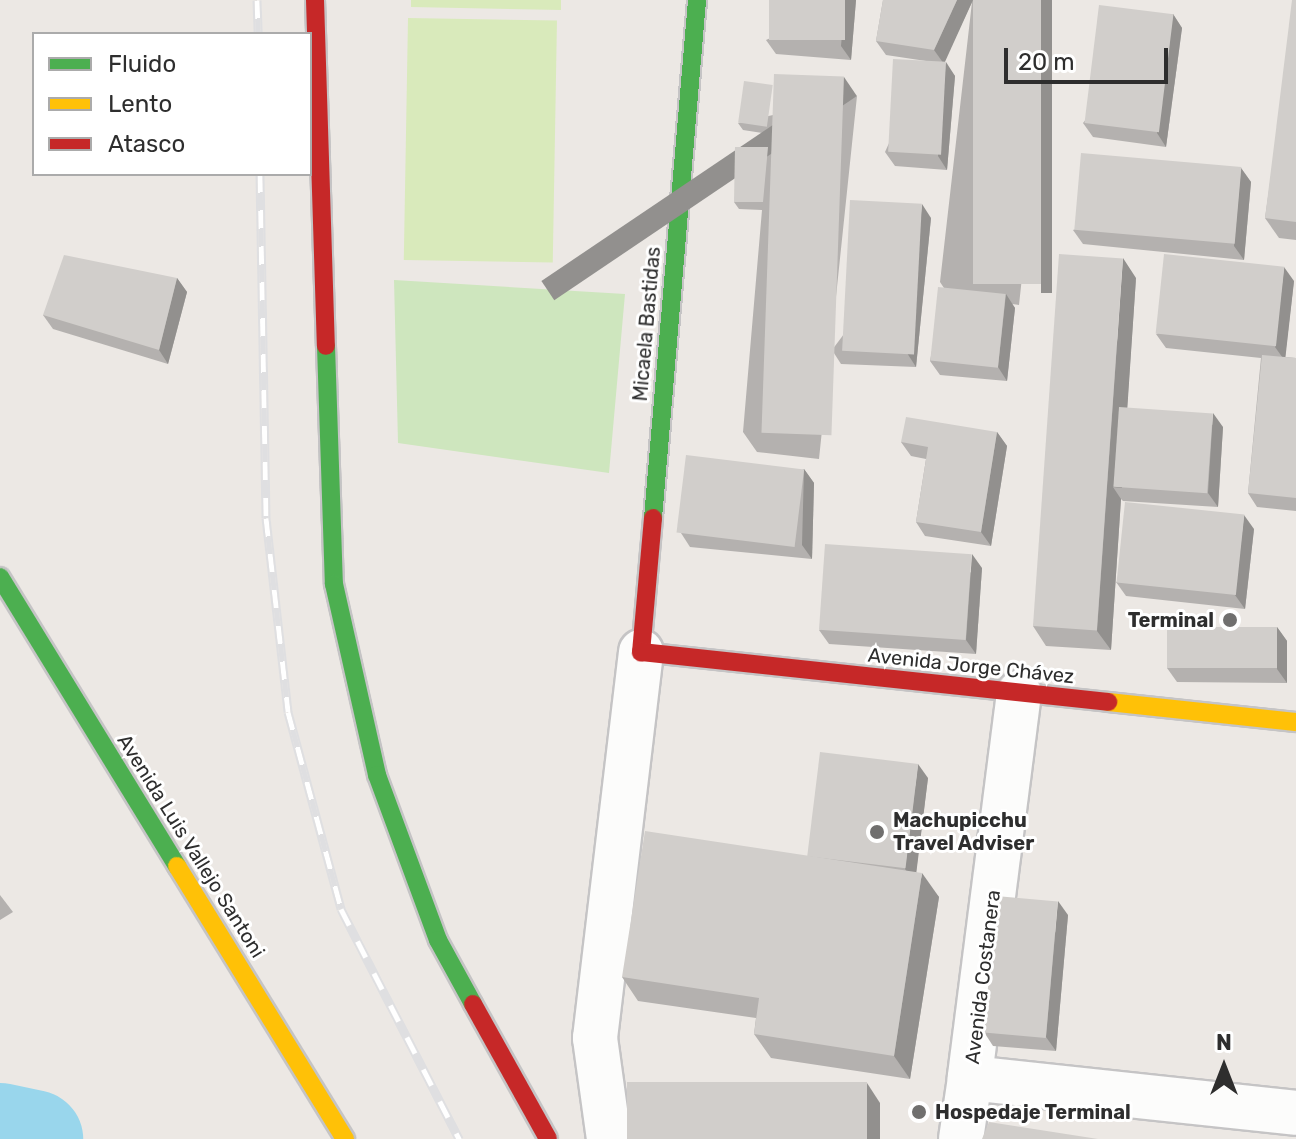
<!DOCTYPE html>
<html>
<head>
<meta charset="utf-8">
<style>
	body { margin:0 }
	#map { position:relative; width:1296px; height:1139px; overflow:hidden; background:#ece8e4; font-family:Rubik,sans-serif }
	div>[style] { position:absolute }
	.green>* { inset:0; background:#cee6be }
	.pitch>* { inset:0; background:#d9eabb; transform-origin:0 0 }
	.river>* { height:98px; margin:-49px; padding:0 49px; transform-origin:49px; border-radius:49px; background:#99d6ec }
	.roads { filter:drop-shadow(2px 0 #c5c4c5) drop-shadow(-2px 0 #c5c4c5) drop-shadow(0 2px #c5c4c5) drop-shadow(0 -2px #c5c4c5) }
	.street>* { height:44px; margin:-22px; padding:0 22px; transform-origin:22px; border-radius:22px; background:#fcfcfb }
	.fast>* { height:18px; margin:-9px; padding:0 9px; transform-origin:9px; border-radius:9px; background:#4caf50 }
	.slow>* { height:18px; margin:-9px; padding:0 9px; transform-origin:9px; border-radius:9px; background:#ffc107 }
	.jam>* { height:18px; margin:-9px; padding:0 9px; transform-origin:9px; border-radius:9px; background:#c62828 }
	.rail>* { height:9px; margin-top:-4.5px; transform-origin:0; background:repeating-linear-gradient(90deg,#fff 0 18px,#dfdfe1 0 36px); box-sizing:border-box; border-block:2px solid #dfdfe1 }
	.wall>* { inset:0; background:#b4b1af }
	.shaded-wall>* { inset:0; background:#92908e; transform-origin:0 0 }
	.building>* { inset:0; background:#d1cecb; transform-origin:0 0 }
	.dots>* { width:22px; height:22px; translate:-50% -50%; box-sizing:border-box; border:4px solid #fff; border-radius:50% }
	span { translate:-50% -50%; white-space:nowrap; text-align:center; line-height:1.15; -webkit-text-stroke:6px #fff; paint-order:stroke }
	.street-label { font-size:20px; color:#2e2e2e }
	.poi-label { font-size:20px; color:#2e2e2e; font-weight:700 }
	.right { translate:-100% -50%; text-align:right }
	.left { translate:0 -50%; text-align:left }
	.legend { position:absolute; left:32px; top:32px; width:280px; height:144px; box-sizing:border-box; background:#fff; border:2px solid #ababab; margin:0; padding:10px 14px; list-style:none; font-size:24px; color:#2e2e2e }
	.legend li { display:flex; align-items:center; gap:16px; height:40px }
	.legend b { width:40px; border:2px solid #ababab }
	.north { position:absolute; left:1184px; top:1027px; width:80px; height:80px; -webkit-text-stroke:6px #fff; paint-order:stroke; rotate:0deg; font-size:22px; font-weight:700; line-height:32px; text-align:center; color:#2e2e2e }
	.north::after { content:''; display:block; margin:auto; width:28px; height:36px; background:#2e2e2e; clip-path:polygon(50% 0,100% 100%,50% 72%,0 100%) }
	.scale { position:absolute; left:1004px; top:48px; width:164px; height:36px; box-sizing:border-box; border:4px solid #2e2e2e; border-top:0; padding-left:10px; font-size:24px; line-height:28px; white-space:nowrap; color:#2e2e2e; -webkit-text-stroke:6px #fff; paint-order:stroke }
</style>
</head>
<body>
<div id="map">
	<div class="green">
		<div style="clip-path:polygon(394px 280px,625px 294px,609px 473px,398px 443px)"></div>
	</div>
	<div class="pitch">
		<div style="clip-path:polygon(411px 0,561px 0,561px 10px,411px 7px)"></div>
		<div style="left:408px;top:18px;width:149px;height:242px;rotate:1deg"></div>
	</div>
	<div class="river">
		<div style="left:0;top:1132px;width:35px;rotate:12deg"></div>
	</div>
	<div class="roads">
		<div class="street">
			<div style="left:1019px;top:693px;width:388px;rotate:97.3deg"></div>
			<div style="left:970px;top:1078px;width:328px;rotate:6.1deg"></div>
			<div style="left:609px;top:1139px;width:102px;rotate:-97.9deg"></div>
			<div style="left:595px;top:1038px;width:389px;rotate:-83.2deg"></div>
			<div style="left:961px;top:1139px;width:62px;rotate:-81.6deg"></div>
		</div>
		<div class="fast">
			<div style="left:326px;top:346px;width:238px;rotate:88.1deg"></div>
			<div style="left:334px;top:584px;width:196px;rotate:77.3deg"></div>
			<div style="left:377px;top:775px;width:176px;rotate:69.7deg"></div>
			<div style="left:438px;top:940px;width:73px;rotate:61.3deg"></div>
			<div style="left:653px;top:518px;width:520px;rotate:-85.14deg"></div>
			<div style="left:0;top:577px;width:339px;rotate:58.5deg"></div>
		</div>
		<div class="slow">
			<div style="left:1108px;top:702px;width:189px;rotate:6.1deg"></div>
			<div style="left:177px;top:866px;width:321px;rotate:58.4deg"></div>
		</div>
		<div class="jam">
			<div style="left:315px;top:0;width:346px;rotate:88.2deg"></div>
			<div style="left:653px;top:518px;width:135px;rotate:95.1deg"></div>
			<div style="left:641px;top:652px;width:470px;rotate:6.1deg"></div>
			<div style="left:473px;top:1004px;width:154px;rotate:60.9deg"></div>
		</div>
	</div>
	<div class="rail">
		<div style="left:257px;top:0;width:34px;rotate:88deg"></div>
		<div style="left:260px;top:174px;width:344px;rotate:89deg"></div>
		<div style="left:266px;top:518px;width:195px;rotate:83.5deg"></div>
		<div style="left:288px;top:712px;width:204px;rotate:74.9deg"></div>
		<div style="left:341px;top:909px;width:259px;rotate:62.8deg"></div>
	</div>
	<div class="wall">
		<div style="clip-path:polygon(856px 0,851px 60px,776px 54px,766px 40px)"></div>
		<div style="clip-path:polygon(883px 0,1052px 0,1019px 305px,1012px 304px,1015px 308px,1007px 381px,940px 375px,930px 361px,944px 288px,940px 282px,972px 2px,944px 62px,955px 76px,947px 170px,895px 166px,885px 152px,926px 61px,886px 55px,876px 41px)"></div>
		<div style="clip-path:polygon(1296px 0,1296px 240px,1279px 238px,1265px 218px)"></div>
		<div style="clip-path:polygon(1173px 14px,1182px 28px,1166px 147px,1093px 137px,1083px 123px)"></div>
		<div style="clip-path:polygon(857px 96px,819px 459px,757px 452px,743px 432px,762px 210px,739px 209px,734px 202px,768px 147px,769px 134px,743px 130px,738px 123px)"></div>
		<div style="clip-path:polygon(1241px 168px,1251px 182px,1244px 260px,1083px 244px,1073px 230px)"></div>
		<div style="clip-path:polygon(931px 218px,916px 367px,841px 364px,832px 350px)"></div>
		<div style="clip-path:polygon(177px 278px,187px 292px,168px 364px,53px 329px,43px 315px)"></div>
		<div style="clip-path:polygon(1136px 278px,1127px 408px,1223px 427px,1218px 507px,1123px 501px,1121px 499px,1111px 650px,1046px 646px,1033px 626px)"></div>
		<div style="clip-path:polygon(1294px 281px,1285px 357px,1296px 358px,1296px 511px,1257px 507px,1248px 493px,1261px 358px,1166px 348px,1156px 334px)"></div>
		<div style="clip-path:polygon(997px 432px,1007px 446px,991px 546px,925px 536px,916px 522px,926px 459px,911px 456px,901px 442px)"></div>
		<div style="clip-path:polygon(804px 469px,814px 483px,812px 559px,690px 547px,681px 533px)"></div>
		<div style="clip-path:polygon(1254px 529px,1245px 609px,1126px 596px,1116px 582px)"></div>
		<div style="clip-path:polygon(982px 568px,976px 654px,829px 644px,819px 630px)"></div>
		<div style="clip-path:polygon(1277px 627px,1287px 641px,1287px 683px,1177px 682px,1167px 668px)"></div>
		<div style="clip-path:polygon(928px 778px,916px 872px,939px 897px,910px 1079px,771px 1058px,754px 1034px,756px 1018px,638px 1001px,622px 977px)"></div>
		<div style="clip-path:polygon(0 895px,13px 912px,0 920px)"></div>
		<div style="clip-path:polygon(1068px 915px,1056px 1051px,993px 1046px,984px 1032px)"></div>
	</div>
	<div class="shaded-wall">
		<div style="clip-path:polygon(845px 0,856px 0,851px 60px,841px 46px)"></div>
		<div style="clip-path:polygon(957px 0,973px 0,944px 64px,934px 50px)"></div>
		<div style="left:1041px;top:0;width:11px;height:293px"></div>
		<div style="clip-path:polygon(1173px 14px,1182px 28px,1166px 147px,1157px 133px)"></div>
		<div style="clip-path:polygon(946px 62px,955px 76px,947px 170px,938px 156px)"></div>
		<div style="left:844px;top:77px;width:23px;height:365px;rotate:56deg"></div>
		<div style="clip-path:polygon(1241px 168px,1251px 182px,1244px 260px,1234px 246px)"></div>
		<div style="clip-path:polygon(922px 204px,931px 218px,916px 367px,907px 353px)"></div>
		<div style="clip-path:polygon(1123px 258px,1136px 278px,1122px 488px,1113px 487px,1121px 499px,1111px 650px,1097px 631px)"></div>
		<div style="clip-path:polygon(1284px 267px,1294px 281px,1285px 361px,1275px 347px)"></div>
		<div style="clip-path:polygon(177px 278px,187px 292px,168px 364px,159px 350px)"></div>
		<div style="clip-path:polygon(1006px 294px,1015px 308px,1007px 381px,998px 367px)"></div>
		<div style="clip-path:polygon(1213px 413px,1223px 427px,1218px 507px,1208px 493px)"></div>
		<div style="clip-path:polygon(997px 432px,1007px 446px,991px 546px,981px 532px)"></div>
		<div style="clip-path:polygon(804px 469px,814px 483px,812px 559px,802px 545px)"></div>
		<div style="clip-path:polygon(1244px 515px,1254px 529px,1245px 609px,1235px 595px)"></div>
		<div style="clip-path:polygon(972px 554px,982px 568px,976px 654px,966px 640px)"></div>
		<div style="clip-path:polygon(1277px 627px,1287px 641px,1287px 683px,1277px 669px)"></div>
		<div style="clip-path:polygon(918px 764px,928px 778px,915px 883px,905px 869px)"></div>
		<div style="clip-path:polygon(922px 873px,939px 897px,910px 1079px,894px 1056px)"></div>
		<div style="clip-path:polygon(1058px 901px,1068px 915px,1056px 1051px,1046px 1037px)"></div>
		<div style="clip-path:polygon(867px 1083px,880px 1103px,880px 1139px,867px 1139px)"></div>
	</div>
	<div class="building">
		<div style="left:769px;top:0;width:76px;height:40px"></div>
		<div style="clip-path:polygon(883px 0,957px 0,934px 50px,876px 41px)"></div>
		<div style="left:973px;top:0;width:68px;height:284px"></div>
		<div style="clip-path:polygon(1292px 0,1296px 0,1296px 222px,1265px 218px)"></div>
		<div style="left:1099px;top:5px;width:75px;height:119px;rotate:7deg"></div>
		<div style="left:893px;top:59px;width:53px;height:93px;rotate:3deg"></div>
		<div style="left:774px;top:74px;width:70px;height:359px;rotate:2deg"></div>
		<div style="left:744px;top:81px;width:29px;height:42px;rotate:8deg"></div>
		<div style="clip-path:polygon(735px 147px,768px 147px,763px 202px,734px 202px)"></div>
		<div style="left:1081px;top:153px;width:161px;height:77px;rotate:5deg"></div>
		<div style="left:850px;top:200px;width:72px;height:151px;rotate:3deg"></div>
		<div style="left:1059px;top:254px;width:64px;height:373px;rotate:4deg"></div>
		<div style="left:1164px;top:254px;width:121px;height:80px;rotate:6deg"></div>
		<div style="clip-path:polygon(64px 255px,177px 278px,159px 350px,43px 315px)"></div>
		<div style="left:938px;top:287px;width:68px;height:74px;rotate:6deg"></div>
		<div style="clip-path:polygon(1262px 355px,1296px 358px,1296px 498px,1248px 493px)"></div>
		<div style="left:1119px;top:407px;width:94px;height:80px;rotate:4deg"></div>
		<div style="clip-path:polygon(906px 417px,997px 432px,981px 532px,916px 522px,928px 447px,901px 442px)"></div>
		<div style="left:686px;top:455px;width:119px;height:78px;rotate:7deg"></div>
		<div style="left:1125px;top:502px;width:120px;height:81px;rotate:6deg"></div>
		<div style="left:825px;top:544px;width:147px;height:86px;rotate:4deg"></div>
		<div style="left:1167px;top:627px;width:110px;height:41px"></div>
		<div style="left:820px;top:752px;width:99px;height:105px;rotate:7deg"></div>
		<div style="clip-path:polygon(645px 831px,922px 873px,894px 1056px,754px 1034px,759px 998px,622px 977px)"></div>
		<div style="left:996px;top:896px;width:62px;height:137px;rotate:5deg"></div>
		<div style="left:627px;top:1082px;width:240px;height:57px"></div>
		<div style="clip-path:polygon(989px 1122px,1098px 1139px,982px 1139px)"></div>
	</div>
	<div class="dots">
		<div style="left:1230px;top:620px;background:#706f6e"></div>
		<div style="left:877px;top:832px;background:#706f6e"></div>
		<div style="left:919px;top:1112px;background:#706f6e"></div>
	</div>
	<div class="street-label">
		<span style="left:647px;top:324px;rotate:-85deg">Micaela Bastidas</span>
		<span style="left:971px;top:666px;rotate:6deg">Avenida Jorge Chávez</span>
		<span style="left:191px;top:846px;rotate:58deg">Avenida Luis Vallejo Santoni</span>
		<span style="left:983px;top:977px;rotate:-83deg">Avenida Costanera</span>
	</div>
	<div class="poi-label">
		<span class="right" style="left:1214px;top:620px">Terminal</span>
		<span class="left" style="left:893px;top:832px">Machupicchu<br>Travel Adviser</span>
		<span class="left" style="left:935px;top:1112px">Hospedaje Terminal</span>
	</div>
	<ul class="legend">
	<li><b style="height:10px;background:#4caf50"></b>Fluido</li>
	<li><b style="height:10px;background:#ffc107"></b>Lento</li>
	<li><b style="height:10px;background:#c62828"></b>Atasco</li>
	</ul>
	<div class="north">N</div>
	<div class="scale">20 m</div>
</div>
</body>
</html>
